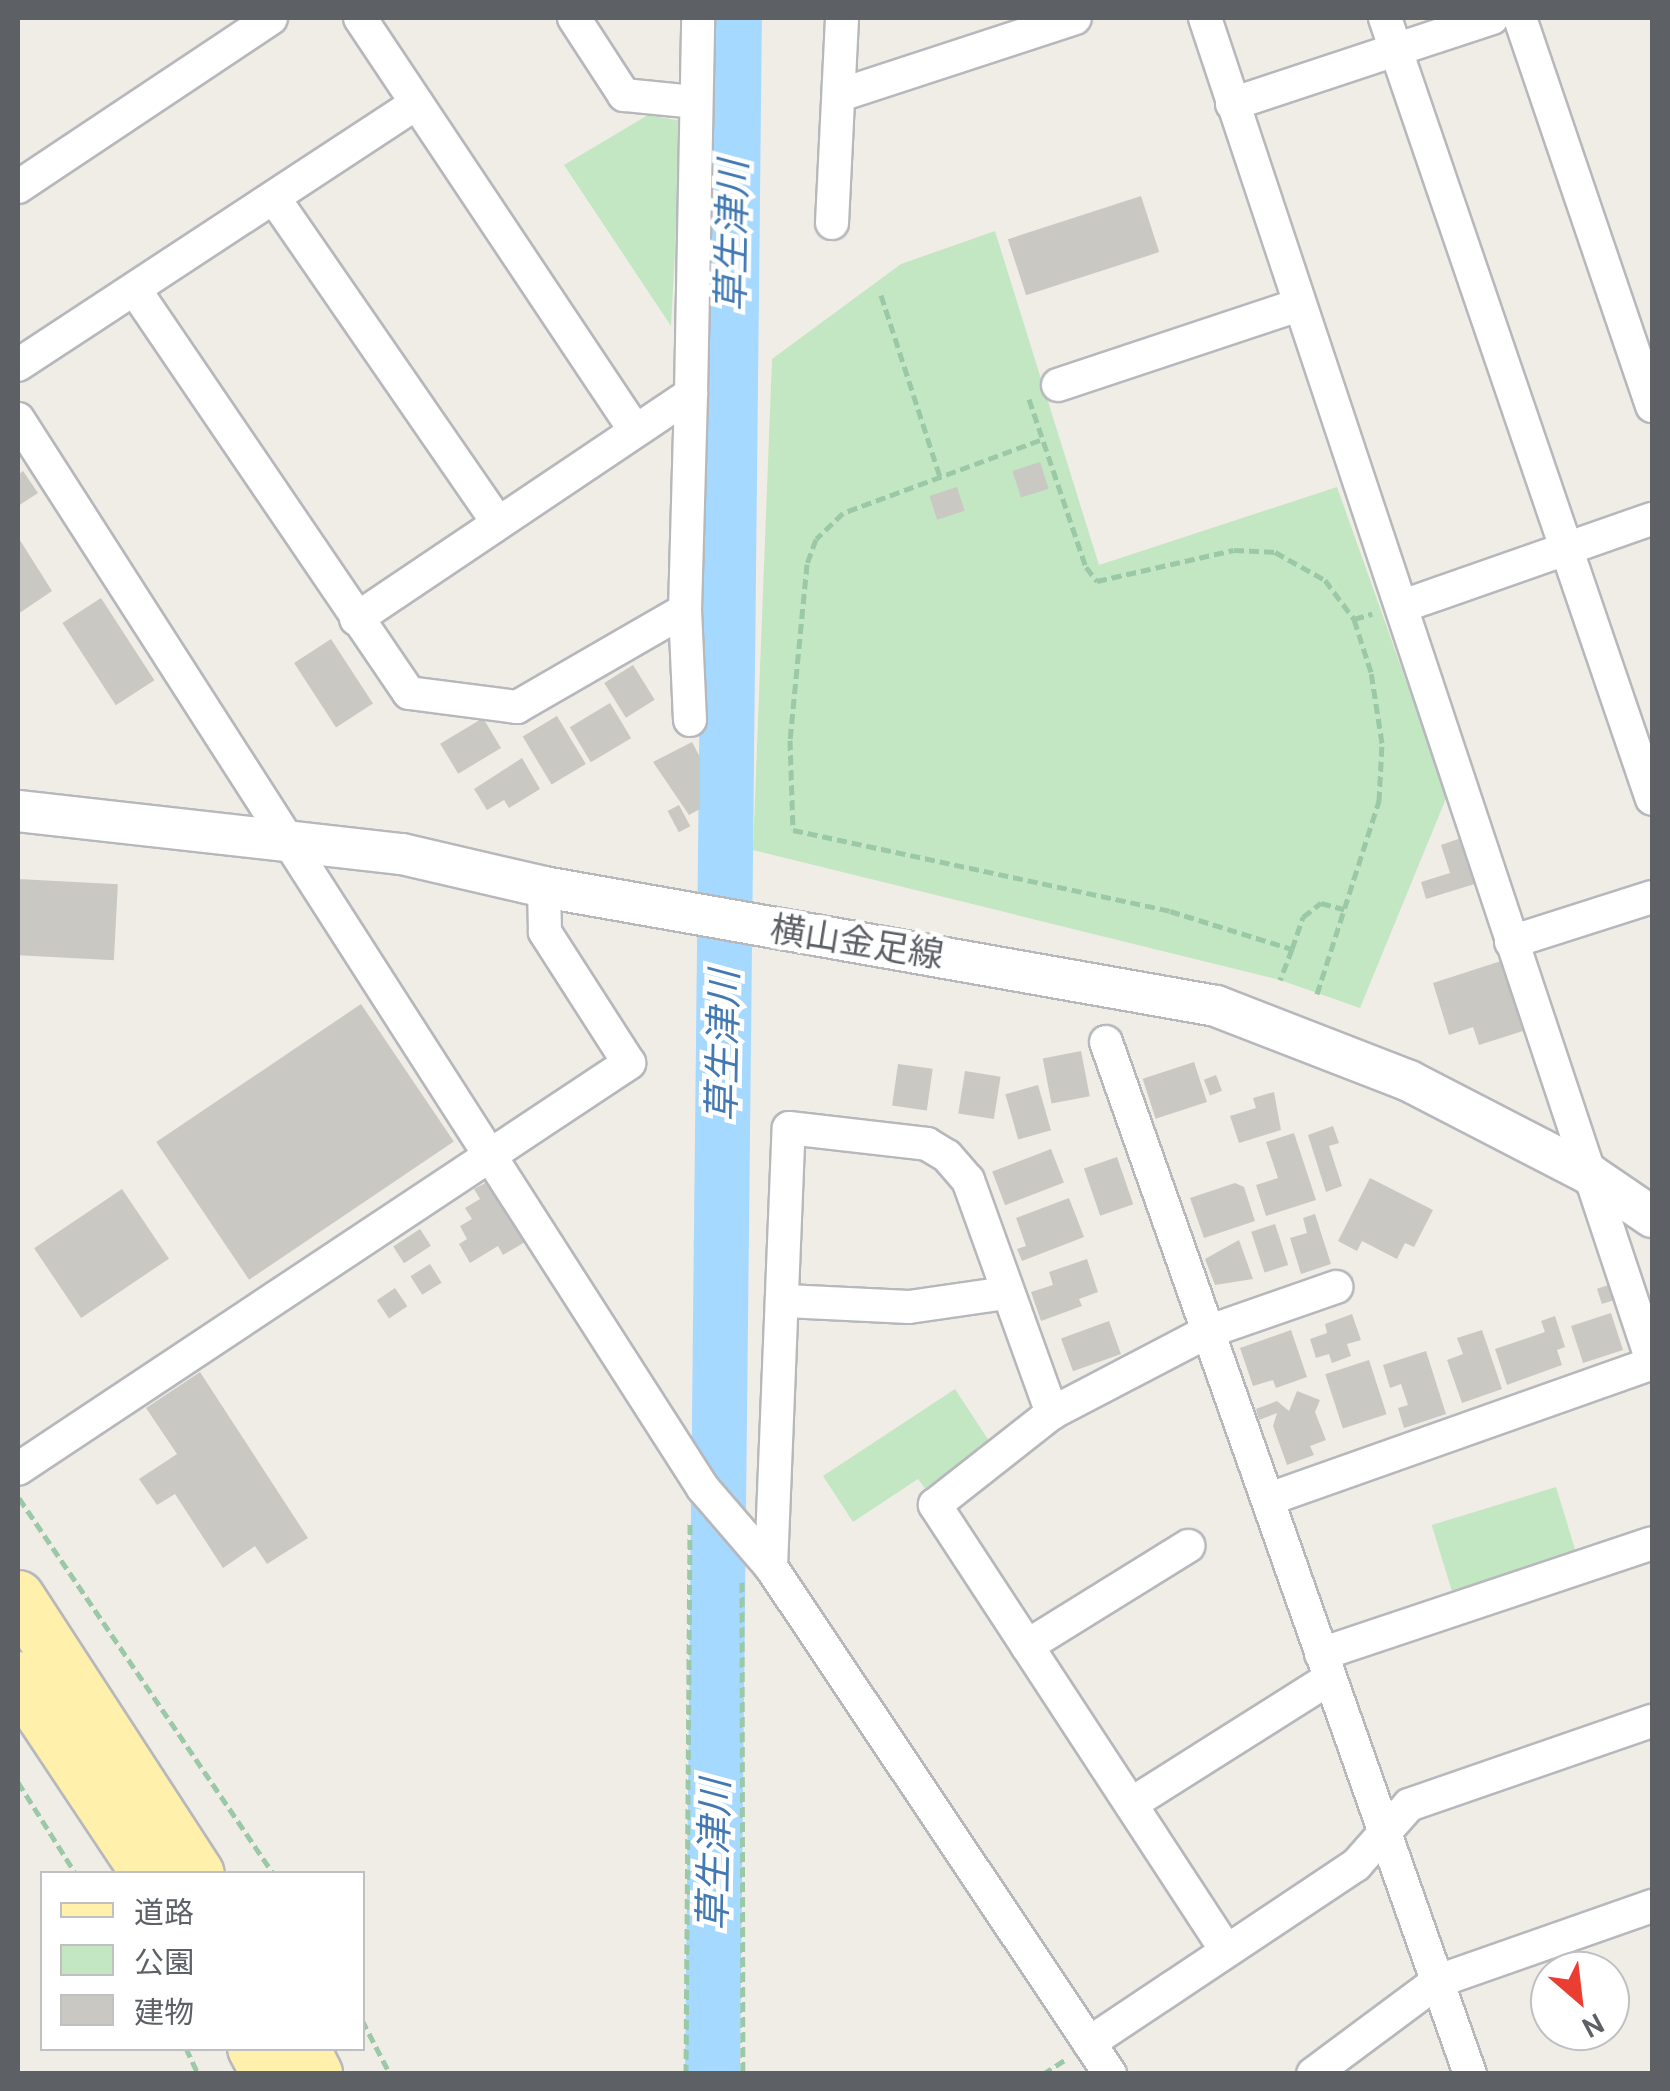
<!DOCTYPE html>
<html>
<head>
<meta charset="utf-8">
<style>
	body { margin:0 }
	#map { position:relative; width:1670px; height:2091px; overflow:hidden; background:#f0ede6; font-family:Cabin,"Noto Sans JP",sans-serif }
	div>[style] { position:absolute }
	.green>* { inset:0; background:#c3e7c2; transform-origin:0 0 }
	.river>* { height:55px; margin:-27.5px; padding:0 27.5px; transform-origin:27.5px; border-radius:27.5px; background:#a6d9ff }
	.building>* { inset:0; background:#cac8c3; transform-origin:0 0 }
	.path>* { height:5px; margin-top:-2.5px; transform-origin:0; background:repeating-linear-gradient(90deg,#9bc8a7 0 10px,transparent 0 15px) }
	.roads { filter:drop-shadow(2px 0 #b6b8bc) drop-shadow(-2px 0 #b6b8bc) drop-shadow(0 2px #b6b8bc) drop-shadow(0 -2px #b6b8bc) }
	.minor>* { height:32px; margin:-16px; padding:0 16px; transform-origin:16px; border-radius:16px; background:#fff }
	.tertiary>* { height:40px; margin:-20px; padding:0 20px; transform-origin:20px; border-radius:20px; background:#fff }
	.primary>* { height:52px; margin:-26px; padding:0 26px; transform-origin:26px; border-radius:26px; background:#fff0ab }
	span { translate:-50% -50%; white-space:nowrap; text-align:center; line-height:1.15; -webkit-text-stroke:9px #fff; paint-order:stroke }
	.street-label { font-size:35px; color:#5d6166 }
	.water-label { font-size:38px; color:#4279b2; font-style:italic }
	.frame { position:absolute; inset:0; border:20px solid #5d6166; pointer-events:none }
	.legend { position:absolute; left:40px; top:1871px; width:325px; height:180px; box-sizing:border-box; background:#fff; border:2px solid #bec0c2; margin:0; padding:12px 18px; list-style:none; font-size:30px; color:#5d6166 }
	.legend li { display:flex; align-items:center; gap:20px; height:50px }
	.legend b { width:50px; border:2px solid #bec0c2 }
	.north { position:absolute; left:1530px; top:1951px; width:100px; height:100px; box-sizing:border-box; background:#fff; border:2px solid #bec0c2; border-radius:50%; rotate:152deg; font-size:28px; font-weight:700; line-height:40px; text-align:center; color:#5d6166 }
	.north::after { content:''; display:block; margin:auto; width:35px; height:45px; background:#ea3e32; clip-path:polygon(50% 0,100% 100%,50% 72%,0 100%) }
</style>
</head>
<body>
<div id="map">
	<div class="green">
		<div style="clip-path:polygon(648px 115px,682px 121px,671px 326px,564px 165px)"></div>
		<div style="clip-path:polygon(995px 231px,1099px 565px,1337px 487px,1447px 796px,1360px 1008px,1280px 980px,753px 850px,772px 359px,901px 264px)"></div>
		<div style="clip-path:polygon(955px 1389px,993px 1447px,926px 1490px,918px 1479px,853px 1522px,823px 1476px)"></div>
		<div style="left:1556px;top:1487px;width:73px;height:130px;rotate:73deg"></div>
	</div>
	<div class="river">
		<div style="left:712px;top:2074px;width:2056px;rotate:-89.39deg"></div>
	</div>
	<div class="building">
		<div style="left:1141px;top:196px;width:59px;height:140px;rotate:72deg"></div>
		<div style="left:1040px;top:462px;width:28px;height:29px;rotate:72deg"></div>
		<div style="clip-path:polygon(23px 471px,38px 493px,18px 506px,18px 475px)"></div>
		<div style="left:957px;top:487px;width:25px;height:29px;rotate:72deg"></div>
		<div style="clip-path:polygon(18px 537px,52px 591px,18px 614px)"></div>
		<div style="left:101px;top:598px;width:98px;height:46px;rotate:57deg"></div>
		<div style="left:331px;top:639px;width:77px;height:44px;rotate:57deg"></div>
		<div style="left:633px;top:665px;width:41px;height:34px;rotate:58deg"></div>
		<div style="left:610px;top:703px;width:41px;height:47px;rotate:59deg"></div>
		<div style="left:557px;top:716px;width:56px;height:40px;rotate:59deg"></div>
		<div style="left:483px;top:718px;width:35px;height:50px;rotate:59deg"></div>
		<div style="clip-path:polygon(692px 742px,700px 757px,700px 809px,689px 815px,653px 762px)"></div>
		<div style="clip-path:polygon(522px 758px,540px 789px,509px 808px,504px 800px,487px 810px,474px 789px)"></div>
		<div style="left:679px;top:805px;width:24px;height:13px;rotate:62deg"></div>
		<div style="clip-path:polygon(1464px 837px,1478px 883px,1426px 899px,1421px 882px,1450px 873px,1441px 845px)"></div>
		<div style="left:18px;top:879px;width:100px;height:76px;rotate:3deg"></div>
		<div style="clip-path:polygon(1501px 961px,1523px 1031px,1479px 1045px,1473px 1027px,1449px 1035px,1433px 983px)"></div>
		<div style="left:361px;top:1004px;width:166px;height:247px;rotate:56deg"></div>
		<div style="left:1081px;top:1051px;width:46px;height:39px;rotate:79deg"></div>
		<div style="left:1194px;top:1062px;width:42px;height:54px;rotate:72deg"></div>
		<div style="left:898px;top:1064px;width:35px;height:42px;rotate:8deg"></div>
		<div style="left:965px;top:1071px;width:36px;height:43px;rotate:9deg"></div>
		<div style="left:1216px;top:1075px;width:17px;height:13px;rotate:69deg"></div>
		<div style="left:1038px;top:1085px;width:47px;height:34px;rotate:74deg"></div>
		<div style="clip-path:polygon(1274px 1092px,1281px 1130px,1239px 1143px,1230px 1116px,1256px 1108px,1253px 1098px)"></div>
		<div style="clip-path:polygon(1333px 1126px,1339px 1143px,1329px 1146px,1342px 1186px,1326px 1192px,1308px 1135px)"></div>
		<div style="clip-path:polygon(1294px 1133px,1316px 1200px,1266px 1216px,1256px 1185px,1278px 1178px,1266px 1142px)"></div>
		<div style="left:1051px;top:1149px;width:36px;height:63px;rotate:69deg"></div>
		<div style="left:1117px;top:1157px;width:50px;height:35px;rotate:71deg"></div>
		<div style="clip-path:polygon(1370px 1178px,1433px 1210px,1414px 1247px,1405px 1243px,1397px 1259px,1362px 1241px,1357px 1251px,1338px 1241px)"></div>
		<div style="clip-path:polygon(489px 1181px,525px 1242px,503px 1255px,498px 1246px,470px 1263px,459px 1244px,467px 1239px,460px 1226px,472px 1219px,465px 1208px,480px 1199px,474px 1189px)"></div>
		<div style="clip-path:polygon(1235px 1183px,1244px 1187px,1255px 1221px,1204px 1238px,1190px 1198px)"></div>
		<div style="left:122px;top:1189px;width:84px;height:106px;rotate:56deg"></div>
		<div style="clip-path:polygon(1069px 1198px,1084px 1237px,1022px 1261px,1017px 1249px,1026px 1246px,1016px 1218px)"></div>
		<div style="clip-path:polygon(1315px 1214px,1331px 1264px,1301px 1274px,1290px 1238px,1307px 1233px,1303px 1218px)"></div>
		<div style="left:1275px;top:1224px;width:43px;height:25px;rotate:72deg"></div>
		<div style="left:420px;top:1229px;width:20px;height:32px;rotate:57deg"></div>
		<div style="clip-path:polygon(1239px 1240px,1253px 1279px,1215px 1285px,1205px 1259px)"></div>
		<div style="clip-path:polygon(1087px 1259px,1098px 1292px,1079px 1299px,1082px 1306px,1041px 1321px,1031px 1292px,1053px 1285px,1049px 1272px)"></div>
		<div style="left:430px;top:1264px;width:22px;height:23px;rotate:58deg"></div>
		<div style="left:1615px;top:1283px;width:16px;height:19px;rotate:72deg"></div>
		<div style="left:395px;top:1288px;width:22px;height:22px;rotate:56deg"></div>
		<div style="left:1611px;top:1313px;width:39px;height:42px;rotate:72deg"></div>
		<div style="clip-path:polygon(1352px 1314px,1361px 1340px,1347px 1344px,1351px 1356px,1332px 1363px,1329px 1354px,1316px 1358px,1310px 1339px,1327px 1333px,1325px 1324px)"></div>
		<div style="clip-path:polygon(1555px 1316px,1565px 1347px,1557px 1350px,1562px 1365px,1507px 1385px,1495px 1349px,1545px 1332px,1541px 1321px)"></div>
		<div style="left:1109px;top:1321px;width:35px;height:51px;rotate:70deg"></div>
		<div style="clip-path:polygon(1291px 1330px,1307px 1377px,1276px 1388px,1273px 1380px,1253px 1386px,1240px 1348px)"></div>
		<div style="clip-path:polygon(1482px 1330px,1502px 1389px,1462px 1403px,1447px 1360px,1463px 1354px,1457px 1338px)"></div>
		<div style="clip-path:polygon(1426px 1351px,1446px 1414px,1404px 1428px,1398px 1408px,1408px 1405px,1401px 1384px,1390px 1388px,1383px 1365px)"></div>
		<div style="left:1369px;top:1360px;width:57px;height:46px;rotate:72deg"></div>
		<div style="clip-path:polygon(200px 1372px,308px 1538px,267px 1564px,255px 1546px,223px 1568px,175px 1494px,157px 1505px,139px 1479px,177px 1454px,146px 1408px)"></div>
		<div style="clip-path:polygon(1297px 1391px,1320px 1400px,1315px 1412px,1326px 1440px,1310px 1446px,1314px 1455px,1287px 1465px,1273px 1426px,1277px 1413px,1259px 1420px,1256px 1409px,1277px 1401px,1289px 1411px)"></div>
	</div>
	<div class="path">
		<div style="left:881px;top:295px;width:191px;rotate:72deg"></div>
		<div style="left:1029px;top:399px;width:177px;rotate:71.3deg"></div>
		<div style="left:1086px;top:567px;width:18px;rotate:52deg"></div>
		<div style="left:1097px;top:581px;width:140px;rotate:-12.8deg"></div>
		<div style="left:1234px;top:550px;width:41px;rotate:2.8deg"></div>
		<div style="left:1275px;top:552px;width:57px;rotate:29.2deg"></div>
		<div style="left:1325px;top:580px;width:49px;rotate:53.4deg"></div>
		<div style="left:1040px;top:440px;width:210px;rotate:159.7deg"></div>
		<div style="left:843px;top:513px;width:37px;rotate:136deg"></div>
		<div style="left:816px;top:539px;width:27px;rotate:110deg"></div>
		<div style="left:807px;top:564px;width:177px;rotate:95.5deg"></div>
		<div style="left:790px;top:740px;width:90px;rotate:88.1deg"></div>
		<div style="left:793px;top:830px;width:386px;rotate:12.1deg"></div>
		<div style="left:1170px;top:911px;width:128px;rotate:17.3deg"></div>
		<div style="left:1292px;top:949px;width:33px;rotate:111deg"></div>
		<div style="left:1292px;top:949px;width:34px;rotate:-71deg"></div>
		<div style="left:1303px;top:917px;width:23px;rotate:-38deg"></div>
		<div style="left:1321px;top:903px;width:24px;rotate:15deg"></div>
		<div style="left:1317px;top:994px;width:203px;rotate:-72.2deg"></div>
		<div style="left:1379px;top:801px;width:58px;rotate:-87deg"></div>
		<div style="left:1382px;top:743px;width:72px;rotate:-98.8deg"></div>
		<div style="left:1371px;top:672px;width:56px;rotate:-107.8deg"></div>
		<div style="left:1354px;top:619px;width:19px;rotate:-16deg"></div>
		<div style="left:19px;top:1498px;width:454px;rotate:55.9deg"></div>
		<div style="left:742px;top:1582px;width:492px;rotate:89.9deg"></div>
		<div style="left:18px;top:1782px;width:109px;rotate:57.8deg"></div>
		<div style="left:362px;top:2020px;width:61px;rotate:62.6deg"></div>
		<div style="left:186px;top:2048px;width:29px;rotate:65deg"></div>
		<div style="left:686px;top:2074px;width:552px;rotate:-89.58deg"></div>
		<div style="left:1043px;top:2074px;width:27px;rotate:-33deg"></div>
	</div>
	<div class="roads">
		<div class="minor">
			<div style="left:360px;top:18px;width:496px;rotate:56.3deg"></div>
			<div style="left:574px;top:18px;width:92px;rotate:57deg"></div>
			<div style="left:624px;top:95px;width:72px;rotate:5.6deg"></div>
			<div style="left:1205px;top:18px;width:1415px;rotate:71.59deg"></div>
			<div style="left:1385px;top:18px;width:825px;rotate:71.13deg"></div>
			<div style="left:1520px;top:18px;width:410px;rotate:71.2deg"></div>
			<div style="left:840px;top:95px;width:247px;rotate:-18.1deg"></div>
			<div style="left:1232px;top:104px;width:274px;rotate:-18.3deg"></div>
			<div style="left:18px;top:187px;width:304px;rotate:-33.7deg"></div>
			<div style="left:274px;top:198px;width:395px;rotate:55.4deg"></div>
			<div style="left:832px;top:223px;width:205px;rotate:-87.2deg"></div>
			<div style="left:135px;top:290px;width:487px;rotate:55.8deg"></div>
			<div style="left:409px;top:693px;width:109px;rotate:7.4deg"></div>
			<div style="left:517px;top:707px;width:194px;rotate:-30deg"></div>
			<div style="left:685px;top:610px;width:110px;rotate:87.4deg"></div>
			<div style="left:18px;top:365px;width:477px;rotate:-33.3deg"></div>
			<div style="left:1058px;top:385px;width:254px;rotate:-18.4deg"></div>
			<div style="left:18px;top:419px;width:1270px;rotate:57.35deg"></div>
			<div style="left:703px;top:1488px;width:104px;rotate:49.3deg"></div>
			<div style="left:771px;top:1567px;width:610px;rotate:56.23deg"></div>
			<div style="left:1403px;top:606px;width:264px;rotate:-19.3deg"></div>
			<div style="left:685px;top:610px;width:216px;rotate:-88.4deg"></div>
			<div style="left:356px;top:619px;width:404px;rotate:-33.9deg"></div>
			<div style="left:691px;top:394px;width:376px;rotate:-88.9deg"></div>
			<div style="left:1511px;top:942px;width:148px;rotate:-17.7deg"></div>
			<div style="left:1106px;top:1042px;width:1094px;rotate:70.57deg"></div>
			<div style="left:786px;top:1301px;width:123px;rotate:2.8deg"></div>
			<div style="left:909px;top:1307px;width:98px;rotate:-8.2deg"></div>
			<div style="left:18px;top:1469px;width:734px;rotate:-33.6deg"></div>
			<div style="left:629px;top:1063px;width:156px;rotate:-122.7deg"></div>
			<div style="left:545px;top:932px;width:45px;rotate:-91.3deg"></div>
			<div style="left:1269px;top:1499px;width:406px;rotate:-19.5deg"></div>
			<div style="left:771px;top:1567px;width:439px;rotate:-87.7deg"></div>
			<div style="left:789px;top:1128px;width:139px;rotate:6.6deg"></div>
			<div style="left:927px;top:1144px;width:23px;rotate:31deg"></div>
			<div style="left:947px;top:1156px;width:32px;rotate:49deg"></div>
			<div style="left:968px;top:1180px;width:248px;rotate:70.2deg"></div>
			<div style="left:1027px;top:1646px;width:190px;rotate:-31.8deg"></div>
			<div style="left:1321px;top:1654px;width:349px;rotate:-18.5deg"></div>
			<div style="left:1131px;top:1804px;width:234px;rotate:-32.3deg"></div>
			<div style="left:1226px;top:1950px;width:532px;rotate:-123.18deg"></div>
			<div style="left:935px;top:1505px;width:149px;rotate:-38.2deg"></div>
			<div style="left:1052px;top:1413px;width:175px;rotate:-27.6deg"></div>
			<div style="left:1207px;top:1332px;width:137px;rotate:-19.2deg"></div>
			<div style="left:1089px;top:2043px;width:321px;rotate:-33.7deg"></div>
			<div style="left:1356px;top:1865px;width:80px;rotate:-48.5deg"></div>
			<div style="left:1409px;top:1805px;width:257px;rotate:-19.1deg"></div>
			<div style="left:1313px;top:2074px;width:156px;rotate:-36.6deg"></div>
			<div style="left:1438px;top:1981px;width:227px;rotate:-19.3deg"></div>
		</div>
		<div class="tertiary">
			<div style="left:18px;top:811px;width:386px;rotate:6.4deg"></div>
			<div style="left:402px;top:854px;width:146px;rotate:13.1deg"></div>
			<div style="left:544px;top:887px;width:682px;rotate:10.04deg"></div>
			<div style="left:1216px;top:1006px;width:207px;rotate:21.2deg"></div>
			<div style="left:1409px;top:1081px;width:203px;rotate:27.3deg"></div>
			<div style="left:1589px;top:1174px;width:76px;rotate:34.3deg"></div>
		</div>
		<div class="primary">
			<div style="left:18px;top:1597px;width:330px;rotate:57deg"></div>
			<div style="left:18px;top:1678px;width:235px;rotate:56.4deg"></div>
			<div style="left:254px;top:2048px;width:30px;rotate:62deg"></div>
			<div style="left:303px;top:2048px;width:29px;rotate:63deg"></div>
		</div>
	</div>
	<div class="street-label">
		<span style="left:857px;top:942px;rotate:9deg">横山金足線</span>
	</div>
	<div class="water-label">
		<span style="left:732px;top:236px;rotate:-89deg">草生津川</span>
		<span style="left:723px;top:1046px;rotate:-89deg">草生津川</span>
		<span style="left:714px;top:1855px;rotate:-89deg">草生津川</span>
	</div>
	<div class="frame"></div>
	<ul class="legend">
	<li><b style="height:12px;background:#fff0ab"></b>道路</li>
	<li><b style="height:28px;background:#c3e7c2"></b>公園</li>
	<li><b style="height:28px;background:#cac8c3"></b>建物</li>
	</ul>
	<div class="north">N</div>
</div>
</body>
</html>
